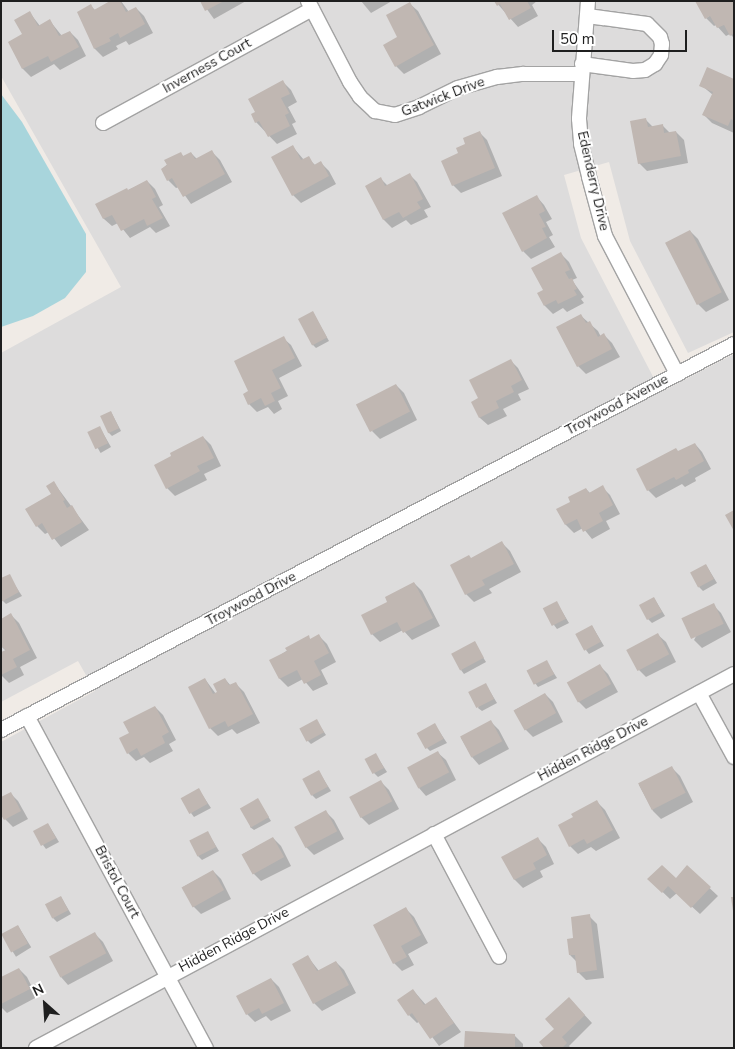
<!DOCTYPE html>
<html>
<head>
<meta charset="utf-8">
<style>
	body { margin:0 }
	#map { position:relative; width:735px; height:1049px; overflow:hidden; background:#f0ebe6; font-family:"Nunito Sans",sans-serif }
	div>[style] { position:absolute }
	.residential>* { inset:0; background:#dddcdc }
	.water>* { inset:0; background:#a8d5dc }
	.shadow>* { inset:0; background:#0003; transform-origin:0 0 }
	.building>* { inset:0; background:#c0b7b2; transform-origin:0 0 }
	.roads { filter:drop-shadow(1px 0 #a3a3a3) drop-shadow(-1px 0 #a3a3a3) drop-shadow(0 1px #a3a3a3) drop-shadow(0 -1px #a3a3a3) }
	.minor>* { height:14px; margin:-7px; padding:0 7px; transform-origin:7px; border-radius:7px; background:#fff }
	span { translate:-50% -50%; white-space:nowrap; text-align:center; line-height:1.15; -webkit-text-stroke:4px #fff; paint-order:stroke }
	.street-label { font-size:14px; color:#1f1f1f }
	.frame { position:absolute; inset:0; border:2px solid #1f1f1f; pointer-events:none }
	.north { position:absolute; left:20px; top:979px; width:50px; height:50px; -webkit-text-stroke:4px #fff; paint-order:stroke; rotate:334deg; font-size:14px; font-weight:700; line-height:20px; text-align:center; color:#1f1f1f }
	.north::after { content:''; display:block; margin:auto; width:18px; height:22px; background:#1f1f1f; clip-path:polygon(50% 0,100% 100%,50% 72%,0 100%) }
	.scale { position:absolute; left:552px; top:30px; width:135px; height:22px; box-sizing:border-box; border:2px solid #1f1f1f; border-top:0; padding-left:6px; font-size:15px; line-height:18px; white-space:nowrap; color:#1f1f1f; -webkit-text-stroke:4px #fff; paint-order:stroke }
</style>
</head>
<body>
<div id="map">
	<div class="residential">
		<div style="clip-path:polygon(1px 1px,734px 1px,734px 332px,688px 353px,630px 241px,609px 162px,564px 175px,581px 238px,661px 392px,734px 354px,734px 1048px,1px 1048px,1px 742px,95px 691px,78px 661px,1px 702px,1px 353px,121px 287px,1px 76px)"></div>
	</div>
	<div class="water">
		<div style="clip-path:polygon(1px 94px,22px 122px,86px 234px,86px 272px,65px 298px,33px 316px,1px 327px)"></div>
	</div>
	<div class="shadow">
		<div style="clip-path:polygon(112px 1px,121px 1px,129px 12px,136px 8px,144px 16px,153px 33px,129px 45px,126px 41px,116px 46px,118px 49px,103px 57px,95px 49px,79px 12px,91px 6px,95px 10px)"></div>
		<div style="clip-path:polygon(201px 1px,246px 1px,214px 19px)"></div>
		<div style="clip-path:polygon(361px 1px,392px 1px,371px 13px)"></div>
		<div style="clip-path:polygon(495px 1px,537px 1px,532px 5px,538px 16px,518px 27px)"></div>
		<div style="clip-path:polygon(734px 1px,734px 38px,730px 34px,726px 36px,716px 25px,714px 26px,706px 18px)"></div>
		<div style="clip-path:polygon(410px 4px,418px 11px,441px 54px,404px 74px,396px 66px,399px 38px)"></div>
		<div style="clip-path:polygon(30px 13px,40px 26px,50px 21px,62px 36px,70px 32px,78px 40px,86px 56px,60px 70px,54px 64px,31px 77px,23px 69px,9px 42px,24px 35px)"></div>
		<div style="clip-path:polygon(734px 80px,734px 133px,712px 123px,704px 115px,713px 95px,701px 85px)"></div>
		<div style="clip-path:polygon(283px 82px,291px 90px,297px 102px,288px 107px,296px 122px,292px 124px,297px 134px,277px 144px,256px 122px)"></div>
		<div style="clip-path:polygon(646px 120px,653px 127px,662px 125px,670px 133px,676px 132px,684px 140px,688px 163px,647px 171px,639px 163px)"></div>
		<div style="clip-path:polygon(479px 132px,487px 140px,502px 176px,461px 193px,453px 185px,460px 154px)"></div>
		<div style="clip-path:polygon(293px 147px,304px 160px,308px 158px,316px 166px,321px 163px,329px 171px,336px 184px,301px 203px,293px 195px)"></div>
		<div style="clip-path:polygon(212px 152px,220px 160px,232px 182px,191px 204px,179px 187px,176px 188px,168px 180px,162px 169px,180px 153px,184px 157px,191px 153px,197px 159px)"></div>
		<div style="clip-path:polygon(410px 175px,417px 182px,431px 207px,424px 210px,428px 217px,411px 225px,406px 220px,392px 228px,384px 220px,367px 187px,381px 179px,388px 186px)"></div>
		<div style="clip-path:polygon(147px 181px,155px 189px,163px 205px,159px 207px,170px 226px,156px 233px,150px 227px,130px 238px,118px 223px,112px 226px,104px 219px,97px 205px)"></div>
		<div style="clip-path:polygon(537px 197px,544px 205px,552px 219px,546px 222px,553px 235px,549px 237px,555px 247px,531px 259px,523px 251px)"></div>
		<div style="clip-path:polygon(690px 231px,698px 239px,729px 300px,706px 312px,698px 304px,667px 243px)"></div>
		<div style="clip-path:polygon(561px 254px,569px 262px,577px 278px,572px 280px,584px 297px,581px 299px,584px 303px,567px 312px,563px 308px,553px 314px,545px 306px,545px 291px)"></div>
		<div style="clip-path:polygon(313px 313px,329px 341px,316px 348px,312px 344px)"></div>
		<div style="clip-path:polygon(580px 315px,598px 331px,601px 337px,604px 335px,612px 343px,620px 357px,586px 374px,578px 366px)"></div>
		<div style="clip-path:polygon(283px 338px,291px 345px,302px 366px,279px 378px,288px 396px,278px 401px,282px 409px,274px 414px,268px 407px,257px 412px,249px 404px,250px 391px)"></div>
		<div style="clip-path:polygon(510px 360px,518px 368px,529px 389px,518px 394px,521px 400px,503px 409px,507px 416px,488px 425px,480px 418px,473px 402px,480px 398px)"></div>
		<div style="clip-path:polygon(396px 385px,404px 393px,417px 420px,380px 439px,372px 431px)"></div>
		<div style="clip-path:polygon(111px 412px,121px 431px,112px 436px,108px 432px)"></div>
		<div style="left:100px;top:428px;width:22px;height:12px;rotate:60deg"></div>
		<div style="clip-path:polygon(203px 437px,211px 445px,221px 466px,204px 474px,207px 480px,175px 496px,167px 488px)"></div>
		<div style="clip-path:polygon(695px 444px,702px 452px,711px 469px,695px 478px,696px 481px,685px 487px,682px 484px,656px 498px,648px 490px,679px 452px)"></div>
		<div style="clip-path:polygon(54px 483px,89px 530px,61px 547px,49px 532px,45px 534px,37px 526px,53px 494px)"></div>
		<div style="clip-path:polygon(602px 487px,610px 495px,620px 514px,606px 521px,610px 529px,592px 539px,583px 528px,574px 533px,566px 525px,558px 510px,572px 503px,586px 489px,590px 493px)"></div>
		<div style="clip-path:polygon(502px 543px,510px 551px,521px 572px,489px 589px,492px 593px,474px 602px,466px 594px)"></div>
		<div style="clip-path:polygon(706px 565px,717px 583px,703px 591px,699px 587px)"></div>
		<div style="clip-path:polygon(9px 576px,22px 596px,6px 604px,3px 601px)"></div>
		<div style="clip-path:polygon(414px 583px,422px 591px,440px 626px,412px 640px,403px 630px,380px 642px,372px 634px,389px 603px)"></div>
		<div style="clip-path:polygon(654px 598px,665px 616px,652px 623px,648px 619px)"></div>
		<div style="clip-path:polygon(557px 603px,569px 623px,557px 629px,554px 625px)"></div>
		<div style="clip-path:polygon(713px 605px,721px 613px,731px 632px,702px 648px,694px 640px)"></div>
		<div style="clip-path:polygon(11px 615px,19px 623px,37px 658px,20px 667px,24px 675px,9px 683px,1px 675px,1px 654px,6px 651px,1px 646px,1px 620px)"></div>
		<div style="clip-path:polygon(592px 626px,604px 646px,589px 654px,586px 650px)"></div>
		<div style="clip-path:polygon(658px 635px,666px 642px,676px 662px,646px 677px,638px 669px)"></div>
		<div style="clip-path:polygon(319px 636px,327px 644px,336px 662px,321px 670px,328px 684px,313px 691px,303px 679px,288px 687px,280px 679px,271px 661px,308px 637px,311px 640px)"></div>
		<div style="clip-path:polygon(474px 643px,486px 662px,464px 674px,461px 670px)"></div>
		<div style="clip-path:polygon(546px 661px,557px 678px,538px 687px,535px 683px)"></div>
		<div style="clip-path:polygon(600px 666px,608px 674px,618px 692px,586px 709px,578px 701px)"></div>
		<div style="clip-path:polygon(205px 679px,216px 694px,225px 679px,231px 686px,236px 684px,244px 692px,260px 723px,237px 734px,232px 729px,218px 736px,210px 728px)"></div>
		<div style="clip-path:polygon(486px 685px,497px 703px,482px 711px,478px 708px)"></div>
		<div style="clip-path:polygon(545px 694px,553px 702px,563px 722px,533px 737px,525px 729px,515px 710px)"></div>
		<div style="clip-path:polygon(155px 707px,163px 715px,176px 740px,169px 744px,173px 751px,150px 763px,144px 757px,136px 761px,128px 753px,131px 733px)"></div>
		<div style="clip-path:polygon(316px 720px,326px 735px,311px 744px,307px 740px)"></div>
		<div style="clip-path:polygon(491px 722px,499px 730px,509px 749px,479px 765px,472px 757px,461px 738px)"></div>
		<div style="clip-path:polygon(435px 725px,447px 743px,430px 751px,427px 748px)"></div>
		<div style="clip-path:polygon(438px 753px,446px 760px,456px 780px,426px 796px,419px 788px)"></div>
		<div style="clip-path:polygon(376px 755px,387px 772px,378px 777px,374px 773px)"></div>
		<div style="clip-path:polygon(672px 768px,680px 776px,693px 802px,661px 819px,653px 811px,639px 785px)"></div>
		<div style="clip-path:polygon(319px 772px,331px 791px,316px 799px,312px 795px)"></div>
		<div style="clip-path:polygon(381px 782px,389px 790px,399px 809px,369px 825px,361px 817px)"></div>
		<div style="clip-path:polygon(199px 790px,211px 808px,194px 817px,191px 813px)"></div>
		<div style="clip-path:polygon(10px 793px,18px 801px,28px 819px,13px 827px,5px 819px)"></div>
		<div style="clip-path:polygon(258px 800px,271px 821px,254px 830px,250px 827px)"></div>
		<div style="clip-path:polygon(597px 802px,605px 810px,620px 838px,596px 851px,591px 847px,578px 854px,570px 846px)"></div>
		<div style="clip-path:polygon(326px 812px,334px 820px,344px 839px,314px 855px,306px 847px)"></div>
		<div style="clip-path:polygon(48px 824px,59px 842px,46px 849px,43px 845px)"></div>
		<div style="clip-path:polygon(208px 833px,219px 851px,202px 860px,198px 856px)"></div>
		<div style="clip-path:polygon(273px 838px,281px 846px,291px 866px,261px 881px,253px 873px,243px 854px)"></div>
		<div style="clip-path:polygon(538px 839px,546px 847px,554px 864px,540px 871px,543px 877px,523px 888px,515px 880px,503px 857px)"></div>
		<div style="clip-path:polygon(687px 867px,718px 896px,700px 914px,677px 893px,670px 899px,649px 879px,676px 879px)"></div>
		<div style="clip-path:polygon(213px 871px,221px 879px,231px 899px,201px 914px,193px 906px,183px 887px)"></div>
		<div style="clip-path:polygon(61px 897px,71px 914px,57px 922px,53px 918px)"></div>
		<div style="clip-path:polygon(406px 909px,414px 917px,428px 943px,408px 954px,414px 965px,402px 971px,394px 963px)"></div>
		<div style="clip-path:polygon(589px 916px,597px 924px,604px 978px,586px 980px,578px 972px,577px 962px,570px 955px)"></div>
		<div style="left:18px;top:926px;width:25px;height:18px;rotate:58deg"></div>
		<div style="clip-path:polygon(95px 934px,103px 942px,113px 961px,68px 985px,61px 977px)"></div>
		<div style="clip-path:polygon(308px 957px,319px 971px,336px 962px,344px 970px,356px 993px,322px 1011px,314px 1003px)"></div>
		<div style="clip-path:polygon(19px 969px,27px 977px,37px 997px,7px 1013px,1px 1007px,1px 979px)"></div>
		<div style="clip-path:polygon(271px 979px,279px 987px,291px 1011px,271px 1021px,266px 1016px,255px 1022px,247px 1014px)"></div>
		<div style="clip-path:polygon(413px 990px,426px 1005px,436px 998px,461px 1032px,439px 1046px,420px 1021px,417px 1023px,409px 1015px)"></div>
		<div style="clip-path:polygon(569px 998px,592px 1023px,569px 1046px,571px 1048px,546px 1048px)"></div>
		<div style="clip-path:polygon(515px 1036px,523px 1044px,523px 1048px,465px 1048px)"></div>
	</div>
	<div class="building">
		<div style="clip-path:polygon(110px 1px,120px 1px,126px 12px,136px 7px,145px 24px,120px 38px,118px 33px,109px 38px,111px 41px,94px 49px,77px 12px,91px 4px,94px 10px)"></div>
		<div style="clip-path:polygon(200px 1px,224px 1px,205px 11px)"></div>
		<div style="clip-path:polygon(494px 1px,527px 1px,531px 8px,509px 20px,500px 4px,497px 6px)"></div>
		<div style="clip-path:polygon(695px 1px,734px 1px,734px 33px,730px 36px,724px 25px,717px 28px,710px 16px,705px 19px)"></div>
		<div style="clip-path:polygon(410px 2px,434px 45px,395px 67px,383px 45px,397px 37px,386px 15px)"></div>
		<div style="clip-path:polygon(30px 11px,38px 26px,50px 19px,59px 36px,70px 31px,79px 47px,51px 62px,48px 56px,22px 69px,8px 42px,22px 34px,14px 20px)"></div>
		<div style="clip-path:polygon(707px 67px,734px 79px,734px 121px,731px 119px,728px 126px,702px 115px,713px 92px,699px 86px)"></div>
		<div style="clip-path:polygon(283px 80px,290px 94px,281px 98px,289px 113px,285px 115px,290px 126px,268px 137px,259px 121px,255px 123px,251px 114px,255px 112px,248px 99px)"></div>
		<div style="clip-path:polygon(646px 118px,648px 127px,663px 124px,664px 133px,676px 131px,681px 156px,638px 164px,630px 121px)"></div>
		<div style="clip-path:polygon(480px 131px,495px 168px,452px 186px,441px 161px,458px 153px,456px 148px,465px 144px,463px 138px)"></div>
		<div style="clip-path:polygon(293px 145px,301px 160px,309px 156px,314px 165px,321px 161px,329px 176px,292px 196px,271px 157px)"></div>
		<div style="clip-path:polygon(212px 150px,225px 174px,183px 197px,172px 178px,167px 181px,161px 169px,167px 165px,164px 160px,181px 152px,183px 156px,191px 152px,195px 159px)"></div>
		<div style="clip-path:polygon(410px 173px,423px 199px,417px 202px,421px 208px,403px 218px,399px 212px,383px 220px,365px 186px,381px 177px,385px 186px)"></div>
		<div style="clip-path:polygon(147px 180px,156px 197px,152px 199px,163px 218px,147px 226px,144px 219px,121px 231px,112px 215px,103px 219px,95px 204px,127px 188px,128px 190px)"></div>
		<div style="clip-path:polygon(537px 195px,545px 211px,539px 214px,546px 227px,542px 228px,547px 238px,522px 252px,502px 213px)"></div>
		<div style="left:690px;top:230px;width:70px;height:28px;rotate:63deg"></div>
		<div style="clip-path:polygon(561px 252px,570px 270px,565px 272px,569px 279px,572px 278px,577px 289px,574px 290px,577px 295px,558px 304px,556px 300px,544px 306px,537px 293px,543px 290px,531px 268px)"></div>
		<div style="left:313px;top:311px;width:30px;height:17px;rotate:62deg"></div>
		<div style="clip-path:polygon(581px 314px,586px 323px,590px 321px,598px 337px,604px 333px,612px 349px,577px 367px,556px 327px)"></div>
		<div style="clip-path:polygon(284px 336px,295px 358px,272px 370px,281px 388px,271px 393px,275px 401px,265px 406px,261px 398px,248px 405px,243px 394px,248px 391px,234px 361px)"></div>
		<div style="clip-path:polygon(511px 359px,522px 380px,511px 386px,514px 392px,496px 401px,499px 408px,479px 418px,471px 402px,478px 398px,469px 380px)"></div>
		<div style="left:396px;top:384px;width:31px;height:45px;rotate:63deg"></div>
		<div style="left:111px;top:411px;width:19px;height:12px;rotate:65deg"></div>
		<div style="left:100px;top:426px;width:19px;height:14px;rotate:65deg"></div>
		<div style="clip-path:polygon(203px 436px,214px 458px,197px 466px,200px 471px,166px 489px,154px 465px,171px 456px,170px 453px)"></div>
		<div style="clip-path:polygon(695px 443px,704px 461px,688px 470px,689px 473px,676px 480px,674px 477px,647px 491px,636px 469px,676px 448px,678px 451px)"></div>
		<div style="clip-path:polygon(54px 481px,65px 500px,63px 501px,67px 508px,72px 505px,82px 522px,52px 540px,42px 523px,36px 527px,25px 509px,51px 494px,46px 486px)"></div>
		<div style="clip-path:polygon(603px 485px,613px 505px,599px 513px,603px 521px,583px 532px,577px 519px,565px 525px,556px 509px,570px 502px,568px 497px,586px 488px,589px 493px)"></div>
		<div style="clip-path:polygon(734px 510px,734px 531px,725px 515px)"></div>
		<div style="clip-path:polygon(502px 541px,514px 564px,482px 580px,485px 585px,465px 595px,450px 565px,469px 555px,471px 558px)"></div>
		<div style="left:706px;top:564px;width:17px;height:18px;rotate:62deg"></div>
		<div style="clip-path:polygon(10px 574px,19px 592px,1px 602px,1px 578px)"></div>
		<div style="clip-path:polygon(414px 582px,433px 618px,403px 633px,397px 622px,371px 635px,361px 615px,387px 602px,385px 597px)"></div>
		<div style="left:654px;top:597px;width:17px;height:17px;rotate:62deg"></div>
		<div style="left:557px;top:601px;width:20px;height:16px;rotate:63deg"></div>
		<div style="left:714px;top:603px;width:23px;height:36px;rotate:65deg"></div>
		<div style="clip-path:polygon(11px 613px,30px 650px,13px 659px,17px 667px,1px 675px,1px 652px,6px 650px,1px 646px,1px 619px)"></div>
		<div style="left:592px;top:625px;width:19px;height:19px;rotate:62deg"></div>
		<div style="left:658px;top:633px;width:24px;height:36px;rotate:62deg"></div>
		<div style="clip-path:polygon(319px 634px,329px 653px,314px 661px,321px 675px,304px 684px,297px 670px,279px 679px,269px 660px,287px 651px,285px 648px,309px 635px,310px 639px)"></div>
		<div style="left:475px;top:641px;width:19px;height:27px;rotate:62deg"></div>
		<div style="left:547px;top:660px;width:16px;height:23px;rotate:63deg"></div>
		<div style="left:600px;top:664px;width:23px;height:38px;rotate:61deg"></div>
		<div style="clip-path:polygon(205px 678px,213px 694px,217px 692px,213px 684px,225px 678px,229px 685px,236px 682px,253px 714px,228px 727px,225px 721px,209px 729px,188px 687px)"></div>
		<div style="left:486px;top:683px;width:18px;height:20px;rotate:63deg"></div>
		<div style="left:545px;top:693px;width:23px;height:36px;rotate:61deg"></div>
		<div style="clip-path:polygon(155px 706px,169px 732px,162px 736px,165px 743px,141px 756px,137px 748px,127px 754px,119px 738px,129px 733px,123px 722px)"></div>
		<div style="left:317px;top:719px;width:15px;height:20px;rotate:62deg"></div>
		<div style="left:491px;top:720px;width:24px;height:35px;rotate:62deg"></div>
		<div style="left:435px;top:723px;width:18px;height:21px;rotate:61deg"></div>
		<div style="left:438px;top:751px;width:24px;height:35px;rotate:62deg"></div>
		<div style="left:376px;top:753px;width:17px;height:13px;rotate:62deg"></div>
		<div style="left:672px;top:766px;width:30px;height:38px;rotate:63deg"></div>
		<div style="left:319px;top:770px;width:19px;height:19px;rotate:62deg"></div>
		<div style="left:381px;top:780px;width:24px;height:36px;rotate:62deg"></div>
		<div style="left:199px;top:788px;width:18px;height:21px;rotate:61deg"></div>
		<div style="clip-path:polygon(11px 792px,21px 811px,4px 820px,1px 815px,1px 797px)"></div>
		<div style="left:258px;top:798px;width:22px;height:21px;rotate:60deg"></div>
		<div style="clip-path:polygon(597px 800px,613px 830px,587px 844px,584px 839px,569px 847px,558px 825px,573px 817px,571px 814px)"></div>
		<div style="left:326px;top:810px;width:24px;height:36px;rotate:62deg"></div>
		<div style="left:48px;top:823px;width:17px;height:17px;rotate:62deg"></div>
		<div style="left:208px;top:831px;width:18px;height:21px;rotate:63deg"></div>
		<div style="left:273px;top:837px;width:23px;height:36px;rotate:61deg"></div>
		<div style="clip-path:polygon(538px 837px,547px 855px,533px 863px,536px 869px,514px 880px,501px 857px)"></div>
		<div style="clip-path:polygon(662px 865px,676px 878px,687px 865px,711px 887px,691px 908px,668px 886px,662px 893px,647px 879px)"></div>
		<div style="left:213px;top:870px;width:23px;height:36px;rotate:61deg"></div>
		<div style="left:61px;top:896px;width:16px;height:18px;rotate:63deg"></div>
		<div style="clip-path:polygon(731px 897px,734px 897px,734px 911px,733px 911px)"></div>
		<div style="clip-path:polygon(406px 907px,421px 935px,401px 946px,407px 957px,393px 964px,373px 925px)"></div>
		<div style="clip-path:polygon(590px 914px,597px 970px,577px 973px,575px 955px,569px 955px,567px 939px,573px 938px,571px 917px)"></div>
		<div style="left:18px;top:925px;width:21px;height:19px;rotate:62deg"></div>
		<div style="left:95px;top:932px;width:24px;height:52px;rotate:62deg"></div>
		<div style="clip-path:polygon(308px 955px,317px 971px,336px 961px,349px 985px,313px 1004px,292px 964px)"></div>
		<div style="clip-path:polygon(19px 968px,30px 989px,1px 1004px,1px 977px)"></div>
		<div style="clip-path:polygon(271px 978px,284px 1003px,262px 1014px,259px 1008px,246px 1015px,236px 996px)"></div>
		<div style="clip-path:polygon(413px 989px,424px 1005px,436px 997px,454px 1023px,430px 1039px,412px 1013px,408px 1016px,397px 1000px)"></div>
		<div style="clip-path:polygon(569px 997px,585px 1015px,562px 1037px,567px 1043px,562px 1048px,544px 1048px,539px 1042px,554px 1029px,545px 1019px)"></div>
		<div style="clip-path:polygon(465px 1031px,515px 1034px,515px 1048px,464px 1048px)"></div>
	</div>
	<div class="roads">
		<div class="minor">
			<div style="left:308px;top:1px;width:91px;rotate:62.6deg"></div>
			<div style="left:350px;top:82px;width:18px;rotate:56deg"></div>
			<div style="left:360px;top:97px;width:21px;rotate:43deg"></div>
			<div style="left:375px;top:111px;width:20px;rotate:11deg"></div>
			<div style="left:395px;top:115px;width:25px;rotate:-18deg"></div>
			<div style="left:419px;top:107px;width:43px;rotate:-26deg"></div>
			<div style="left:458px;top:88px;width:41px;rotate:-15.8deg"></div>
			<div style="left:497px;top:77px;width:26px;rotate:-7deg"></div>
			<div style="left:523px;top:74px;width:58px"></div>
			<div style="left:588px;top:1px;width:118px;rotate:94.4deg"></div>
			<div style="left:579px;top:119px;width:25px;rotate:85deg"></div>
			<div style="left:581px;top:144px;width:34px;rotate:76deg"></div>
			<div style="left:589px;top:177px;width:61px;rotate:74.8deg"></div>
			<div style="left:605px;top:236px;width:156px;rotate:62.4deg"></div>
			<div style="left:582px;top:64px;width:51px;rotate:7.8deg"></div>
			<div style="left:633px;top:71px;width:12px;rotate:-5deg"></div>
			<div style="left:645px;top:70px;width:12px;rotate:-31deg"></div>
			<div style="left:655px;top:64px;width:11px;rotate:-56deg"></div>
			<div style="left:661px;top:55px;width:11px;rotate:-85deg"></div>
			<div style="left:662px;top:44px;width:7px;rotate:-106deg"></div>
			<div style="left:660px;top:37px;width:18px;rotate:-135deg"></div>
			<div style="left:647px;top:24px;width:60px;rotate:-172.3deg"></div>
			<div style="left:103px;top:123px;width:238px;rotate:-28.6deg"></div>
			<div style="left:699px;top:693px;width:73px;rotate:61.3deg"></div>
			<div style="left:27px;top:716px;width:377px;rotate:61.7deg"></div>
			<div style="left:1px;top:730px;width:828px;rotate:-27.77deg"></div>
			<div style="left:434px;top:834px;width:139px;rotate:62.1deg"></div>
			<div style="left:36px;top:1048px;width:792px;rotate:-28.18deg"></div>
		</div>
	</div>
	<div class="street-label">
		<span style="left:207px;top:66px;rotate:-29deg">Inverness Court</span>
		<span style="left:443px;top:97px;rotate:-21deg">Gatwick Drive</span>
		<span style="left:593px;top:181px;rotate:77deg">Edenderry Drive</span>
		<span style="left:617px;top:405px;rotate:-28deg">Troywood Avenue</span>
		<span style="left:251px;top:599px;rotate:-28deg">Troywood Drive</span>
		<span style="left:593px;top:749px;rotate:-28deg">Hidden Ridge Drive</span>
		<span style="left:117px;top:882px;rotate:62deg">Bristol Court</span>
		<span style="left:234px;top:940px;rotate:-28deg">Hidden Ridge Drive</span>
	</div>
	<div class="frame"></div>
	<div class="north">N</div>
	<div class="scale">50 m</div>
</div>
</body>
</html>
